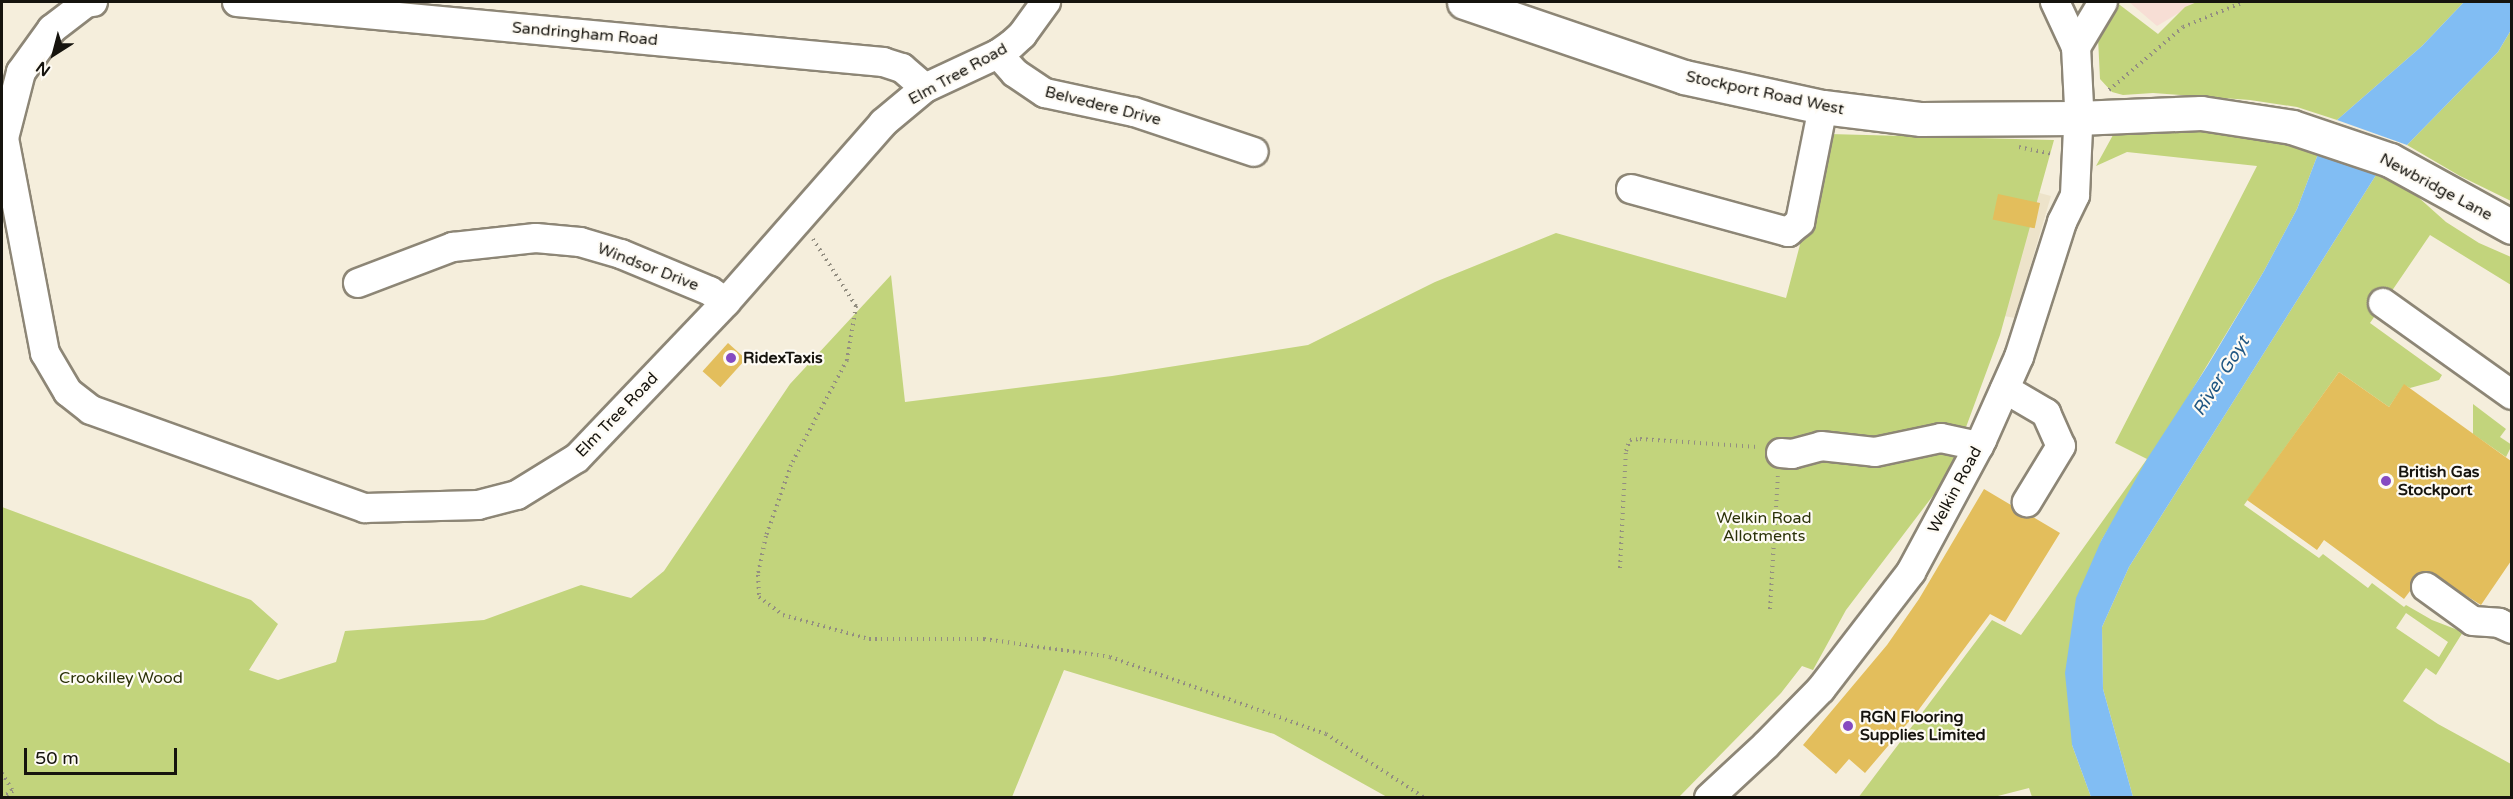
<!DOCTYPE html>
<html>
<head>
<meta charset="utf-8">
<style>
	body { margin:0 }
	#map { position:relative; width:2513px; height:799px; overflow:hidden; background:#f5eedc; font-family:"Varela Round",sans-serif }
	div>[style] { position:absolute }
	.commercial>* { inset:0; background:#f7ded5 }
	.built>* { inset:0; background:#ede3ca }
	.green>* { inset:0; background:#c2d47c }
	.water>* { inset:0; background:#81bdf3 }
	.building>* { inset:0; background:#e3be5c; transform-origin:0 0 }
	.path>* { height:4px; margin-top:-2px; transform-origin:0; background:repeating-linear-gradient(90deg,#938e81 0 1.5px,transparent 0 6px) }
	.roads { filter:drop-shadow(2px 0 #8d8676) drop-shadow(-2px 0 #8d8676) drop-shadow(0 2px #8d8676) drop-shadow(0 -2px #8d8676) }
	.minor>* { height:28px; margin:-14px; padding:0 14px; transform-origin:14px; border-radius:14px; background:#fff }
	.major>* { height:33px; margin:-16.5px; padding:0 16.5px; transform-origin:16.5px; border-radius:16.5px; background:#fff }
	.dots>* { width:16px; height:16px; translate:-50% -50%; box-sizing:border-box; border:3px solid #fefbf4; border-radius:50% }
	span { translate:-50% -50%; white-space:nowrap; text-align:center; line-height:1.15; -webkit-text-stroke:4.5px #fefbf4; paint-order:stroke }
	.street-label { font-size:16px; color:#16140e }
	.poi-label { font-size:16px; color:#16140e; font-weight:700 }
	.left { translate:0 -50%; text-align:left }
	.park-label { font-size:16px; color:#2b3208 }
	.water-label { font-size:18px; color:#205783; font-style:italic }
	.frame { position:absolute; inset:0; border:3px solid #16140e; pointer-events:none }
	.north { position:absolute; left:24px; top:24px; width:60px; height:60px; -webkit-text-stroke:4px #fefbf4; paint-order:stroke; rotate:216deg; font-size:16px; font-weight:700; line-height:24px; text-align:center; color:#16140e }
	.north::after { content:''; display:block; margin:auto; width:21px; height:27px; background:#16140e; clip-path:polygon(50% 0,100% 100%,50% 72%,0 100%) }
	.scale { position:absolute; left:24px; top:748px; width:153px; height:27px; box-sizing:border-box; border:3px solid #16140e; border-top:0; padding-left:8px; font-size:18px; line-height:21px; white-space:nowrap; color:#16140e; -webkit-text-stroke:4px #fefbf4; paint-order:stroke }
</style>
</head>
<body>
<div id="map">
	<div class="commercial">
		<div style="clip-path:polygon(2129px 2px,2197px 2px,2157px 26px)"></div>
	</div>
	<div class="built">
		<div style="clip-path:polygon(1989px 180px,2051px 196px,2015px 318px,1982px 312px)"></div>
	</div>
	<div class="green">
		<div style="clip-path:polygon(2116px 2px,2158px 34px,2185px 7px,2197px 2px,2464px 2px,2422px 46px,2337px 120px,2297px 107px,2250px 100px,2153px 93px,2123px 95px,2112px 92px,2100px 79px,2098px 38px)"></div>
		<div style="clip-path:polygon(2511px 30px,2511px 201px,2460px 176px,2407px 145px,2498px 52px)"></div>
		<div style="clip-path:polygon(2170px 128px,2219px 130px,2263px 138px,2318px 154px,2297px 209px,2264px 271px,2101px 541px,2072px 745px,2091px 797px,2032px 797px,2029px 788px,1990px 798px,1858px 798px,1992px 620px,2021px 635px,2147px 459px,2115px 443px,2257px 166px,2127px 152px,2096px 166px,2113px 135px,2122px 130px)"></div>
		<div style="clip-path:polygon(1829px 134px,2054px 140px,2000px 335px,1948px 476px,1846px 610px,1813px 670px,1802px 666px,1781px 693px,1679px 797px,1387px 797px,1274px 734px,1064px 670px,1012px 797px,2px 797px,2px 507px,251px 600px,278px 624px,249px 670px,278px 680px,336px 662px,345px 631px,484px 620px,581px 585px,631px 598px,664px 571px,790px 384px,891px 275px,905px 402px,1112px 376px,1308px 345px,1435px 282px,1556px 233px,1786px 298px)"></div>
		<div style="clip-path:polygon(evenodd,2376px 175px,2409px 189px,2446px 222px,2479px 243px,2511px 257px,2511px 285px,2430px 235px,2370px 323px,2442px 375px,2439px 380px,2410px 388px,2404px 385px,2389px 407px,2339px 372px,2244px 505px,2319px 558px,2323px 554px,2368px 588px,2372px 583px,2404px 607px,2406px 605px,2432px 620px,2463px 632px,2436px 675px,2426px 668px,2403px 701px,2438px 724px,2511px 764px,2511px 797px,2133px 797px,2103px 689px,2102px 627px,2129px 567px,2376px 175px,2406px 613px,2448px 642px,2439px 657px,2396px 628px,2406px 613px)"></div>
		<div style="clip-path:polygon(2473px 404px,2506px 429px,2500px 437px,2512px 445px,2506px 457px,2473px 434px)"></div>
	</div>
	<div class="water">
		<div style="clip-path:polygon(2464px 2px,2511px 2px,2511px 30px,2498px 52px,2407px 145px,2337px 120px,2422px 46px)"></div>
		<div style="clip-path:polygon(2318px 154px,2376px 175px,2129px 567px,2102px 627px,2103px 689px,2133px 797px,2091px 797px,2072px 745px,2065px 673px,2076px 598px,2101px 541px,2147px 459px,2208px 365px,2264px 271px,2297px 209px)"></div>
	</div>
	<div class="building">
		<div style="left:1998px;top:194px;width:43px;height:26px;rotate:12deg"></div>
		<div style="left:728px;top:343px;width:24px;height:38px;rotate:42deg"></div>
		<div style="clip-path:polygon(2339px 372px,2389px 407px,2404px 384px,2511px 461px,2511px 561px,2481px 605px,2427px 571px,2413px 577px,2410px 591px,2404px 599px,2324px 540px,2317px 550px,2247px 500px)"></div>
		<div style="clip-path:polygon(1984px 489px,2011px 505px,2019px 516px,2033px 517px,2060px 533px,2005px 622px,1990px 614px,1917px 712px,1865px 773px,1849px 759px,1836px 774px,1803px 745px,1887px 645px,1919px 599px)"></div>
	</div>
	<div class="path">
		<div style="left:2109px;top:90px;width:97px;rotate:-40.4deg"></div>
		<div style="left:2183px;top:27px;width:66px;rotate:-22.3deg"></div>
		<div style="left:2019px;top:147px;width:35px;rotate:12deg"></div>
		<div style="left:813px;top:239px;width:80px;rotate:57.3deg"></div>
		<div style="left:856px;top:306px;width:55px;rotate:99.5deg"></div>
		<div style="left:847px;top:360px;width:119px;rotate:118.1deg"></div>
		<div style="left:791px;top:465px;width:75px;rotate:109.4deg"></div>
		<div style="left:766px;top:536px;width:40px;rotate:102deg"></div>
		<div style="left:758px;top:575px;width:22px;rotate:87deg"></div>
		<div style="left:759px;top:597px;width:30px;rotate:37deg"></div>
		<div style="left:783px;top:615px;width:89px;rotate:15.6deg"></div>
		<div style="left:869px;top:639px;width:115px"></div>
		<div style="left:984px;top:639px;width:127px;rotate:8.1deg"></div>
		<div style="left:1110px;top:657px;width:229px;rotate:19.6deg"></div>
		<div style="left:1326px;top:734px;width:118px;rotate:32.9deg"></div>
		<div style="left:1620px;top:568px;width:117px;rotate:-87.1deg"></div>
		<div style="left:1626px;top:451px;width:12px;rotate:-70deg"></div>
		<div style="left:1630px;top:440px;width:10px;rotate:-6deg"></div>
		<div style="left:1640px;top:439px;width:118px;rotate:3.9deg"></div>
		<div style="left:1770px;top:609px;width:133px;rotate:-86.6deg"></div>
		<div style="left:2px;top:773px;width:21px;rotate:59deg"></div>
		<div style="left:13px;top:791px;width:13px;rotate:151deg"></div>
	</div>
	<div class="roads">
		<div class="minor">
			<div style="left:93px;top:2px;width:7px;rotate:172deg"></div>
			<div style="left:86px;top:3px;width:43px;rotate:142.6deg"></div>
			<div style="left:52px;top:29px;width:53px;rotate:125.8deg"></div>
			<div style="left:21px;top:72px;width:68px;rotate:104.4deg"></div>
			<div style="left:4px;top:138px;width:219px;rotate:79.2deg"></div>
			<div style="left:45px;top:353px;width:45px;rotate:59.5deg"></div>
			<div style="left:68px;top:392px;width:29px;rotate:38deg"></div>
			<div style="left:91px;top:410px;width:291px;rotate:19.7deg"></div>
			<div style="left:365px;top:508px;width:113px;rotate:-1.5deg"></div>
			<div style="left:478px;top:505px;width:40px;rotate:-14.4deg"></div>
			<div style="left:517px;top:495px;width:70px;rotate:-31.7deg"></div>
			<div style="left:577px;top:458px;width:216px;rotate:-46.3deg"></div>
			<div style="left:726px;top:302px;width:238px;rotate:-48.7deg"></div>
			<div style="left:883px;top:123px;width:55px;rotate:-39.8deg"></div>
			<div style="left:925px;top:88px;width:81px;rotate:-25deg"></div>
			<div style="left:998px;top:54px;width:16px;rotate:-35deg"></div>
			<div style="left:1011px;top:45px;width:15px;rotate:-42deg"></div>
			<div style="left:1022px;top:35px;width:41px;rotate:-54deg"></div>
			<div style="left:237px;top:2px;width:649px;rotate:5.31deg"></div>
			<div style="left:883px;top:62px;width:20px;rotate:18deg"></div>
			<div style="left:902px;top:68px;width:30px;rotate:41deg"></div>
			<div style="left:2076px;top:47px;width:52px;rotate:-59deg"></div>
			<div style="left:998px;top:54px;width:25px;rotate:48deg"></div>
			<div style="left:1015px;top:73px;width:36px;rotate:34deg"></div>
			<div style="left:1045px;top:93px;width:91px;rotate:12.1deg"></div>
			<div style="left:1134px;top:112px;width:126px;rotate:18.4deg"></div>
			<div style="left:1631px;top:189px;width:163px;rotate:15.3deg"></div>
			<div style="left:1788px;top:232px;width:16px;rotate:-40deg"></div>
			<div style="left:1800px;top:222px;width:117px;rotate:-78.7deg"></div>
			<div style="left:358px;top:283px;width:102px;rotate:-20.8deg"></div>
			<div style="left:453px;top:247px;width:83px;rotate:-6.2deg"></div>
			<div style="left:536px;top:238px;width:44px;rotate:5.2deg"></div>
			<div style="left:580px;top:242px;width:43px;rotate:16.3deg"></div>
			<div style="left:621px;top:254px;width:96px;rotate:22.6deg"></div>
			<div style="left:710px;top:291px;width:19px;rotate:35deg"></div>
			<div style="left:2383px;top:303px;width:158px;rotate:35.5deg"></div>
			<div style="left:2005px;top:389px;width:48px;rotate:30.3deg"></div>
			<div style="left:2046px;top:413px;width:36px;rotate:66deg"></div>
			<div style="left:2061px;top:446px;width:66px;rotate:121.3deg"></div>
			<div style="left:1781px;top:453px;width:11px;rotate:5deg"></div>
			<div style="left:1792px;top:454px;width:30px;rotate:-15deg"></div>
			<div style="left:1821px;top:446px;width:54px;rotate:6.3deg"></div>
			<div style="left:1875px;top:452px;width:67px;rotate:-12deg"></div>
			<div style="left:1941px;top:438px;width:39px;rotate:12deg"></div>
			<div style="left:2426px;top:587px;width:58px;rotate:35.9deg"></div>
			<div style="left:2473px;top:621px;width:26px;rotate:4deg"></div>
			<div style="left:2499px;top:623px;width:14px;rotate:25deg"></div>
			<div style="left:1709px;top:798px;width:78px;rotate:-42.9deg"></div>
			<div style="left:1766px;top:745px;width:78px;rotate:-45.5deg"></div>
			<div style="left:1821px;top:689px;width:148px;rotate:-52.4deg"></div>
			<div style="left:1911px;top:572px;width:150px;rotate:-61.7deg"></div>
			<div style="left:1982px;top:440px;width:91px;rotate:-66deg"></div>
			<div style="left:2019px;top:357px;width:142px;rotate:-72.3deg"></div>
			<div style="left:2062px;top:222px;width:30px;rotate:-64deg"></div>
			<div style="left:2075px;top:195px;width:89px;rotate:-87.4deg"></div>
			<div style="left:2079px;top:106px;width:59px;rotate:-92.9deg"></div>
			<div style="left:2076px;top:47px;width:50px;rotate:-115deg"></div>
		</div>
		<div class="major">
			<div style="left:1464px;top:2px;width:232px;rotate:18.8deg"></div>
			<div style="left:1684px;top:77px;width:142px;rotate:12.2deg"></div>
			<div style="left:1823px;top:107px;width:99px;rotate:7deg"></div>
			<div style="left:1921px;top:119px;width:156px;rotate:-0.4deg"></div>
			<div style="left:2077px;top:118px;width:124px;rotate:-2.3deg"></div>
			<div style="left:2201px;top:113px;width:92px;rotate:8.7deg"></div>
			<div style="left:2292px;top:127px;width:103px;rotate:18.6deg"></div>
			<div style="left:2390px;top:160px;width:139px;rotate:28.8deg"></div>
		</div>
	</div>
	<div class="dots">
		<div style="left:731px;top:358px;background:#864bc1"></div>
		<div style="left:2386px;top:481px;background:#864bc1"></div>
		<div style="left:1848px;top:726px;background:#864bc1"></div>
	</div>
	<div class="street-label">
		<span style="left:585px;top:34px;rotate:5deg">Sandringham Road</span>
		<span style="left:958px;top:74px;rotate:-29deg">Elm Tree Road</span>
		<span style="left:1765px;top:93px;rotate:12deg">Stockport Road West</span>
		<span style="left:1103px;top:106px;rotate:14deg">Belvedere Drive</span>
		<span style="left:2436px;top:187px;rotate:28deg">Newbridge Lane</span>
		<span style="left:648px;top:267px;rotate:21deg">Windsor Drive</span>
		<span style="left:617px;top:415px;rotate:-46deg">Elm Tree Road</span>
		<span style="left:1955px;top:490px;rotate:-62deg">Welkin Road</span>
	</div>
	<div class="poi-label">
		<span class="left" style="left:743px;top:358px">RidexTaxis</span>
		<span class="left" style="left:2398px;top:481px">British Gas<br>Stockport</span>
		<span class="left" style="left:1860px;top:726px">RGN Flooring<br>Supplies Limited</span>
	</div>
	<div class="park-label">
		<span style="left:1764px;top:527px">Welkin Road<br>Allotments</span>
		<span style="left:121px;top:678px">Crookilley Wood</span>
	</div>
	<div class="water-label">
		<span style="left:2221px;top:376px;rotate:-58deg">River Goyt</span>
	</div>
	<div class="frame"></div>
	<div class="north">N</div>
	<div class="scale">50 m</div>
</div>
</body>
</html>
